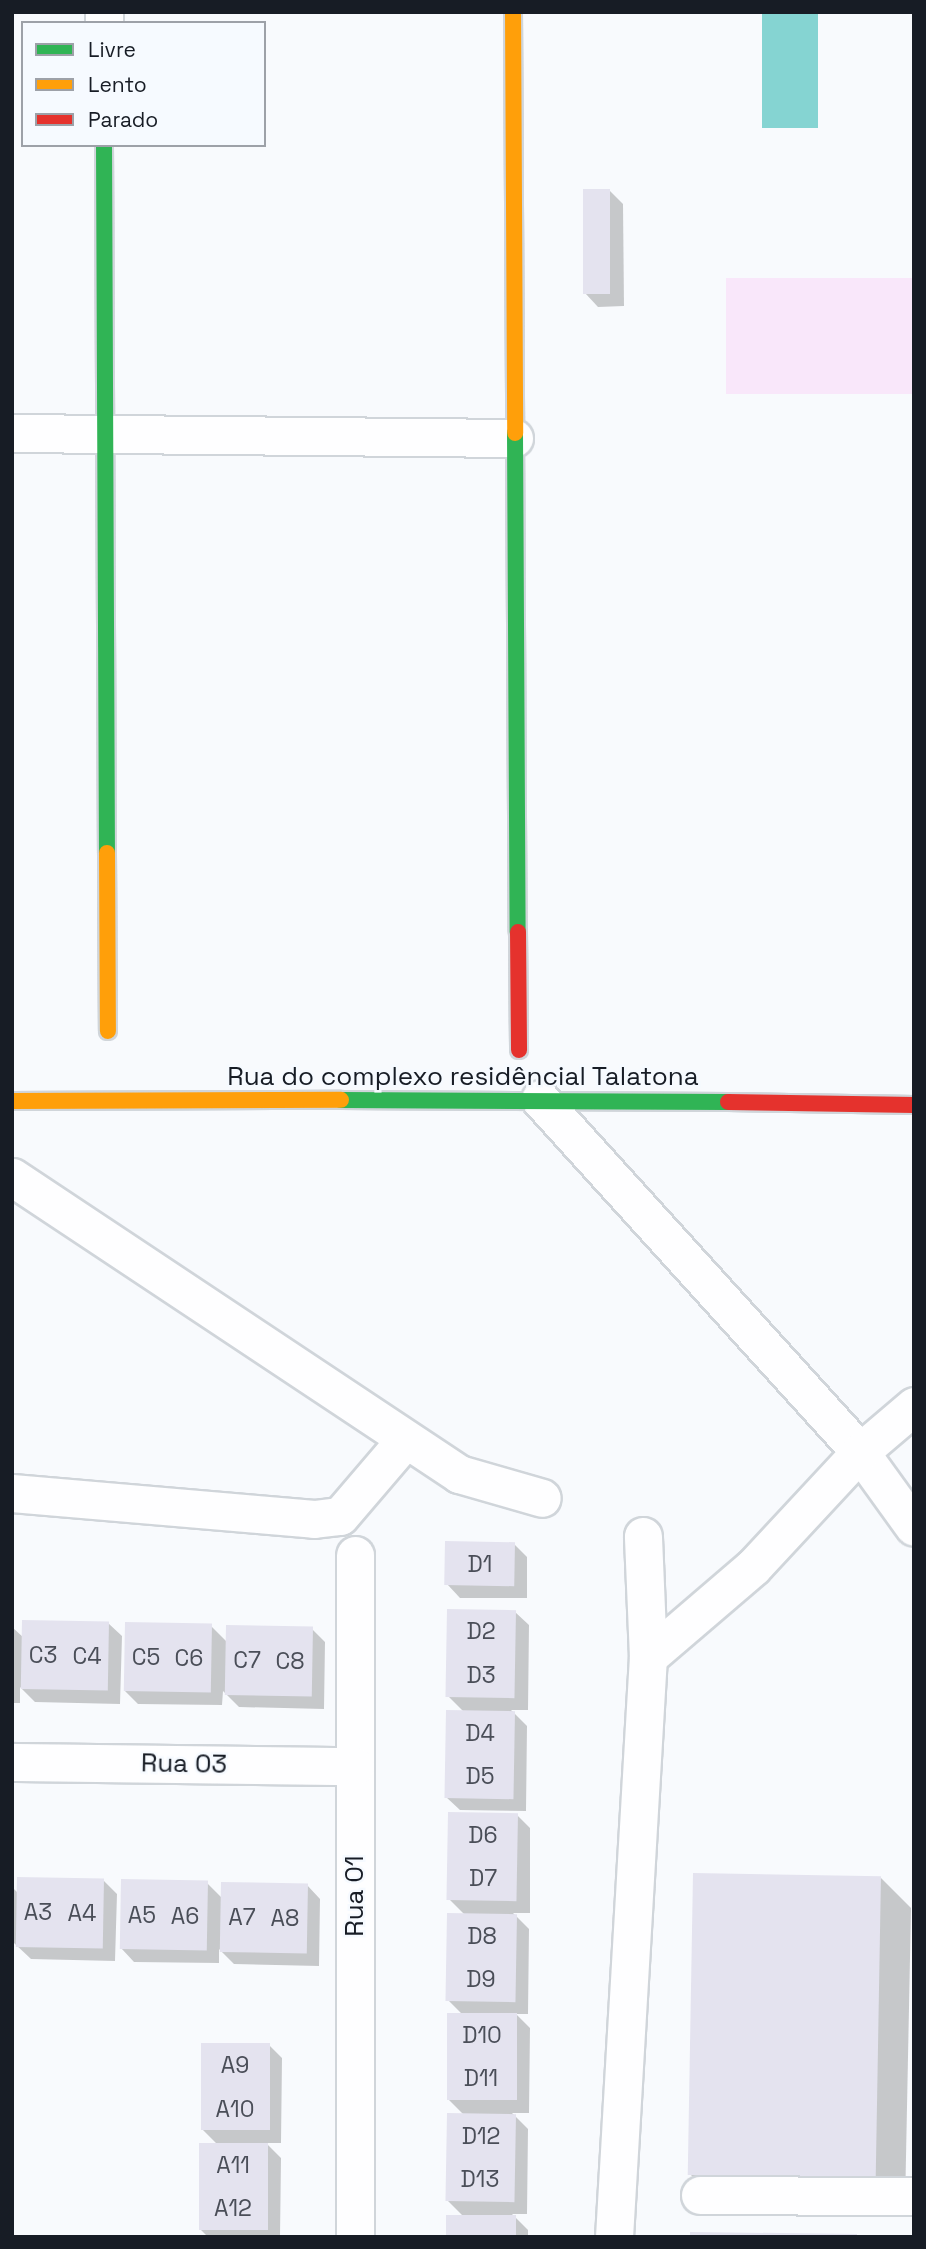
<!DOCTYPE html>
<html>
<head>
<meta charset="utf-8">
<style>
	body { margin:0 }
	#map { position:relative; width:926px; height:2249px; overflow:hidden; background:#f8fafd; font-family:"Space Grotesk",sans-serif }
	div>[style] { position:absolute }
	.green>* { inset:0; background:#f9e7fa; transform-origin:0 0 }
	.water>* { inset:0; background:#85d4d2; transform-origin:0 0 }
	.shadow>* { inset:0; background:#0003 }
	.building>* { inset:0; background:#e4e3ef; transform-origin:0 0 }
	.roads { filter:drop-shadow(2px 0 #d0d5da) drop-shadow(-2px 0 #d0d5da) drop-shadow(0 2px #d0d5da) drop-shadow(0 -2px #d0d5da) }
	.street>* { height:37px; margin:-18.5px; padding:0 18.5px; transform-origin:18.5px; border-radius:18.5px; background:#fefeff }
	.fast>* { height:16px; margin:-8px; padding:0 8px; transform-origin:8px; border-radius:8px; background:#30b455 }
	.slow>* { height:16px; margin:-8px; padding:0 8px; transform-origin:8px; border-radius:8px; background:#ff9f0a }
	.jam>* { height:16px; margin:-8px; padding:0 8px; transform-origin:8px; border-radius:8px; background:#e5322d }
	span { translate:-50% -50%; white-space:nowrap; text-align:center; line-height:1.15; -webkit-text-stroke:5px #f6faff; paint-order:stroke }
	.number-label { font-size:23px; color:#4a4e58 }
	.number-label span { -webkit-text-stroke-width:0 }
	.street-label { font-size:26px; color:#171c25 }
	.frame { position:absolute; inset:0; border:14px solid #171c25; pointer-events:none }
	.legend { position:absolute; left:21px; top:21px; width:245px; height:126px; box-sizing:border-box; background:#f6faff; border:2px solid #9da1a8; margin:0; padding:9px 12px; list-style:none; font-size:21px; color:#171c25 }
	.legend li { display:flex; align-items:center; gap:14px; height:35px }
	.legend b { width:35px; border:2px solid #9da1a8 }
</style>
</head>
<body>
<div id="map">
	<div class="green">
		<div style="left:726px;top:278px;width:188px;height:116px"></div>
	</div>
	<div class="water">
		<div style="left:762px;top:12px;width:56px;height:116px"></div>
	</div>
	<div class="shadow">
		<div style="clip-path:polygon(610px 191px,623px 204px,624px 306px,598px 307px,585px 293px)"></div>
		<div style="clip-path:polygon(514px 1544px,527px 1557px,527px 1598px,460px 1598px,447px 1584px)"></div>
		<div style="clip-path:polygon(515px 1612px,529px 1625px,528px 1710px,511px 1710px,527px 1726px,526px 1811px,460px 1810px,446px 1797px,464px 1712px,448px 1696px)"></div>
		<div style="clip-path:polygon(108px 1623px,122px 1636px,120px 1704px,35px 1702px,20px 1687px,20px 1703px,12px 1703px,12px 1627px,24px 1638px)"></div>
		<div style="clip-path:polygon(211px 1626px,227px 1642px,312px 1629px,325px 1642px,324px 1709px,239px 1707px,223px 1691px,222px 1705px,138px 1704px,125px 1691px)"></div>
		<div style="clip-path:polygon(517px 1815px,530px 1828px,530px 1913px,513px 1913px,529px 1929px,528px 2014px,516px 2014px,530px 2028px,529px 2113px,512px 2113px,528px 2129px,527px 2214px,512px 2214px,528px 2230px,528px 2237px,448px 2237px,464px 2217px,447px 2200px,464px 2115px,448px 2099px,463px 2015px,448px 2000px,465px 1915px,449px 1899px)"></div>
		<div style="clip-path:polygon(880px 1877px,911px 1908px,905px 2207px,720px 2205px,690px 2174px)"></div>
		<div style="clip-path:polygon(104px 1881px,117px 1894px,115px 1961px,31px 1959px,14px 1943px,12px 1957px,12px 1887px,18px 1893px)"></div>
		<div style="clip-path:polygon(207px 1883px,222px 1898px,307px 1885px,320px 1899px,319px 1966px,234px 1964px,219px 1949px,219px 1963px,134px 1962px,121px 1948px)"></div>
		<div style="clip-path:polygon(269px 2045px,282px 2058px,281px 2143px,266px 2143px,281px 2158px,280px 2237px,208px 2237px,200px 2229px,217px 2144px,202px 2129px)"></div>
	</div>
	<div class="building">
		<div style="left:583px;top:189px;width:27px;height:105px"></div>
		<div style="left:445px;top:1541px;width:70px;height:44px;rotate:1deg"></div>
		<div style="left:447px;top:1609px;width:69px;height:88px;rotate:1deg"></div>
		<div style="left:22px;top:1620px;width:87px;height:69px;rotate:1deg"></div>
		<div style="left:125px;top:1622px;width:87px;height:69px;rotate:1deg"></div>
		<div style="left:226px;top:1625px;width:87px;height:70px;rotate:1deg"></div>
		<div style="left:446px;top:1710px;width:69px;height:88px;rotate:1deg"></div>
		<div style="left:448px;top:1812px;width:70px;height:88px;rotate:1deg"></div>
		<div style="left:693px;top:1873px;width:188px;height:302px;rotate:1deg"></div>
		<div style="left:17px;top:1877px;width:87px;height:70px;rotate:1deg"></div>
		<div style="left:121px;top:1879px;width:87px;height:70px;rotate:1deg"></div>
		<div style="left:221px;top:1882px;width:87px;height:70px;rotate:1deg"></div>
		<div style="left:447px;top:1913px;width:70px;height:88px;rotate:1deg"></div>
		<div style="left:447px;top:2013px;width:70px;height:87px"></div>
		<div style="left:201px;top:2043px;width:69px;height:87px"></div>
		<div style="left:447px;top:2113px;width:69px;height:88px;rotate:1deg"></div>
		<div style="left:199px;top:2143px;width:69px;height:87px"></div>
		<div style="left:446px;top:2215px;width:70px;height:22px"></div>
		<div style="clip-path:polygon(690px 2232px,857px 2234px,857px 2237px,690px 2237px)"></div>
	</div>
	<div class="roads">
		<div class="street">
			<div style="left:104px;top:12px;width:11px;rotate:90deg"></div>
			<div style="left:12px;top:433px;width:502px;rotate:0.57deg"></div>
			<div style="left:540px;top:1099px;width:476px;rotate:47.8deg"></div>
			<div style="left:860px;top:1452px;width:92px;rotate:54.2deg"></div>
			<div style="left:12px;top:1177px;width:537px;rotate:33.6deg"></div>
			<div style="left:459px;top:1474px;width:86px;rotate:16.1deg"></div>
			<div style="left:12px;top:1493px;width:303px;rotate:4.9deg"></div>
			<div style="left:314px;top:1519px;width:26px;rotate:-7deg"></div>
			<div style="left:340px;top:1516px;width:100px;rotate:-49.5deg"></div>
			<div style="left:355px;top:1555px;width:682px;rotate:90deg"></div>
			<div style="left:648px;top:1657px;width:138px;rotate:-40.6deg"></div>
			<div style="left:753px;top:1567px;width:157px;rotate:-47.1deg"></div>
			<div style="left:860px;top:1452px;width:71px;rotate:-40.4deg"></div>
			<div style="left:12px;top:1762px;width:343px;rotate:0.7deg"></div>
			<div style="left:700px;top:2195px;width:214px;rotate:0.3deg"></div>
			<div style="left:614px;top:2237px;width:581px;rotate:-86.65deg"></div>
			<div style="left:648px;top:1657px;width:121px;rotate:-92.4deg"></div>
		</div>
		<div class="fast">
			<div style="left:104px;top:145px;width:708px;rotate:89.76deg"></div>
			<div style="left:515px;top:433px;width:499px;rotate:89.7deg"></div>
			<div style="left:341px;top:1100px;width:387px;rotate:0.3deg"></div>
		</div>
		<div class="slow">
			<div style="left:513px;top:12px;width:421px;rotate:89.7deg"></div>
			<div style="left:107px;top:853px;width:178px;rotate:89.7deg"></div>
			<div style="left:12px;top:1101px;width:329px;rotate:-0.2deg"></div>
		</div>
		<div class="jam">
			<div style="left:518px;top:932px;width:118px;rotate:89.5deg"></div>
			<div style="left:728px;top:1102px;width:186px;rotate:0.9deg"></div>
		</div>
	</div>
	<div class="number-label">
		<span style="left:480px;top:1564px">D1</span>
		<span style="left:481px;top:1631px">D2</span>
		<span style="left:43px;top:1655px">C3</span>
		<span style="left:87px;top:1656px">C4</span>
		<span style="left:146px;top:1657px">C5</span>
		<span style="left:189px;top:1658px">C6</span>
		<span style="left:247px;top:1660px">C7</span>
		<span style="left:290px;top:1661px">C8</span>
		<span style="left:481px;top:1675px">D3</span>
		<span style="left:480px;top:1733px">D4</span>
		<span style="left:480px;top:1776px">D5</span>
		<span style="left:483px;top:1835px">D6</span>
		<span style="left:483px;top:1878px">D7</span>
		<span style="left:38px;top:1912px">A3</span>
		<span style="left:82px;top:1913px">A4</span>
		<span style="left:142px;top:1915px">A5</span>
		<span style="left:185px;top:1916px">A6</span>
		<span style="left:242px;top:1917px">A7</span>
		<span style="left:285px;top:1918px">A8</span>
		<span style="left:482px;top:1936px">D8</span>
		<span style="left:481px;top:1979px">D9</span>
		<span style="left:482px;top:2035px">D10</span>
		<span style="left:235px;top:2065px">A9</span>
		<span style="left:481px;top:2078px">D11</span>
		<span style="left:235px;top:2109px">A10</span>
		<span style="left:481px;top:2136px">D12</span>
		<span style="left:233px;top:2165px">A11</span>
		<span style="left:480px;top:2179px">D13</span>
		<span style="left:233px;top:2208px">A12</span>
	</div>
	<div class="street-label">
		<span style="left:463px;top:1077px">Rua do complexo residêncial Talatona</span>
		<span style="left:184px;top:1764px;rotate:1deg">Rua 03</span>
		<span style="left:355px;top:1896px;rotate:-90deg">Rua 01</span>
	</div>
	<div class="frame"></div>
	<ul class="legend">
	<li><b style="height:9px;background:#30b455"></b>Livre</li>
	<li><b style="height:9px;background:#ff9f0a"></b>Lento</li>
	<li><b style="height:9px;background:#e5322d"></b>Parado</li>
	</ul>
</div>
</body>
</html>
